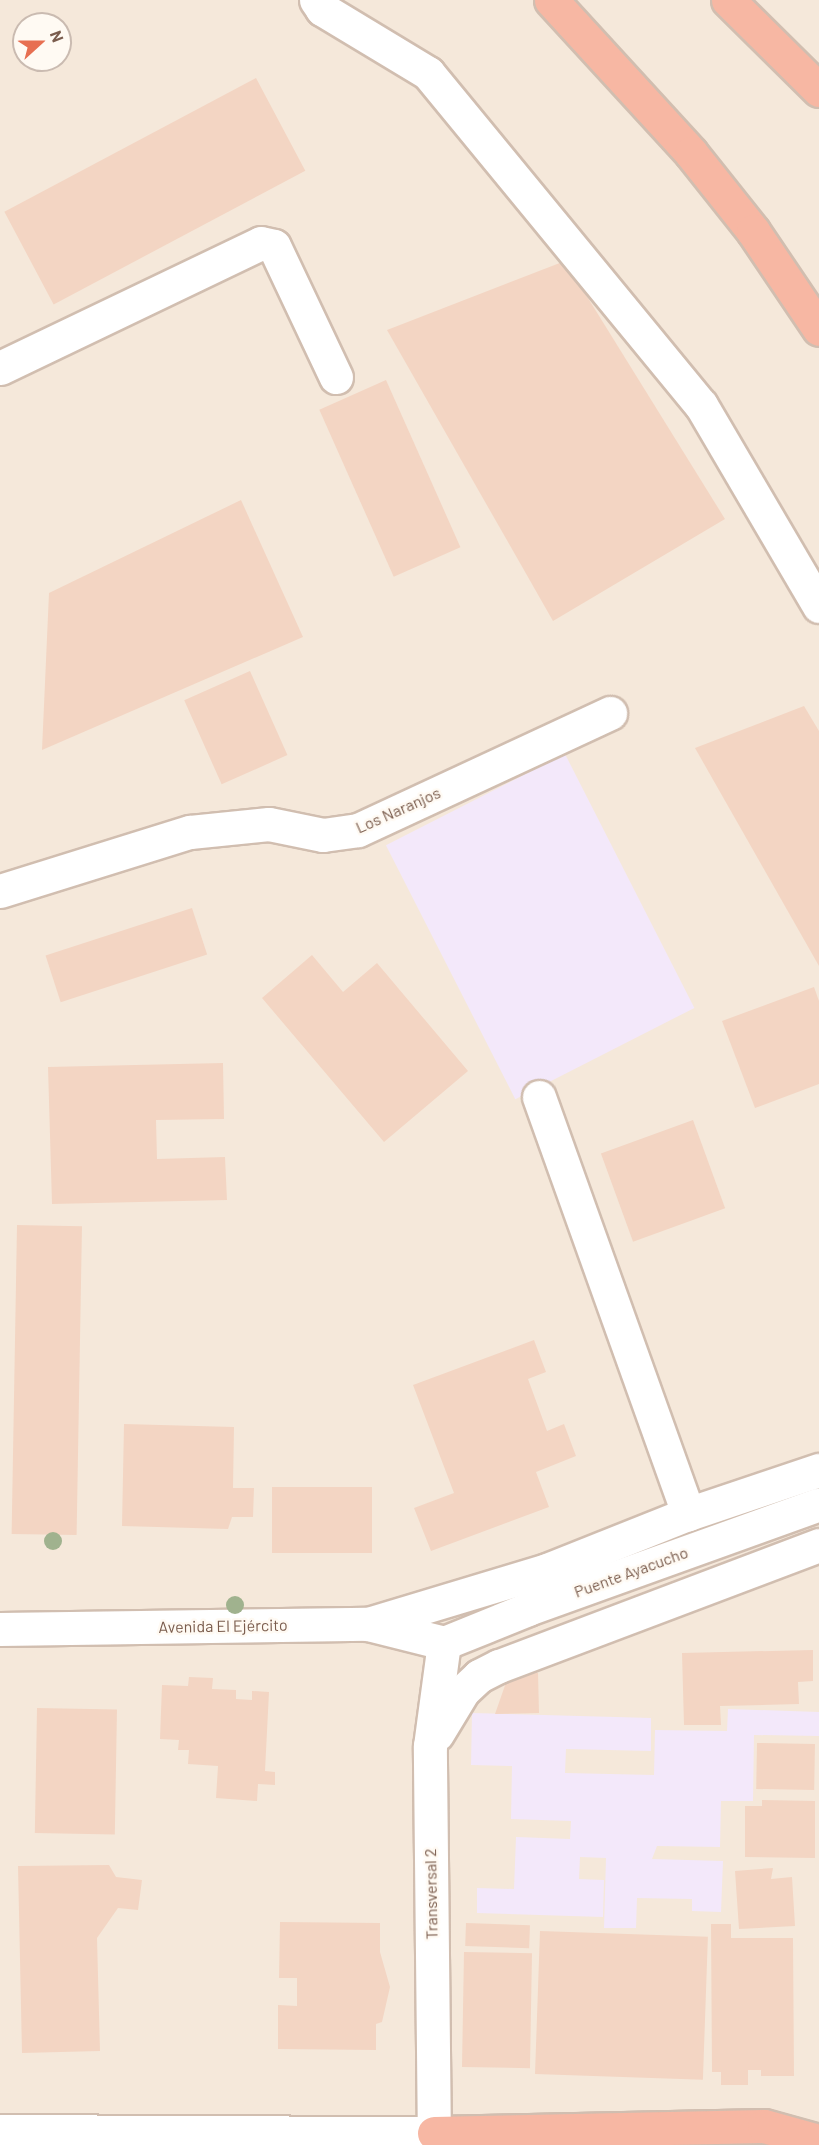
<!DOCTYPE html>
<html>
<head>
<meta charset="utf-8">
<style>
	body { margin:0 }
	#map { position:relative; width:819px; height:2145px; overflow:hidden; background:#fdf6ec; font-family:Barlow,sans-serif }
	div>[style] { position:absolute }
	.residential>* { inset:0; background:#f5e8da }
	.education>* { inset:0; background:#f3e8fa; transform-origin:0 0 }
	.building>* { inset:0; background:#f3d5c3; transform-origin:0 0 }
	.roads { filter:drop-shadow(2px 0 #d1beb0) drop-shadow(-2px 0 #d1beb0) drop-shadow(0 2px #d1beb0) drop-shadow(0 -2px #d1beb0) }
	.minor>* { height:33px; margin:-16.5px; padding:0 16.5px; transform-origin:16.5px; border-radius:16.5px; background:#fff }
	.highway>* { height:33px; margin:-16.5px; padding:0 16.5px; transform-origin:16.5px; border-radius:16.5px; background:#f7b7a3 }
	.trees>* { width:18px; height:18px; margin:-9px; border-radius:50%; background:#a0b28e }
	span { translate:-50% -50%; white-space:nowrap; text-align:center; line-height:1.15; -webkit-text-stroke:5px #fffaf3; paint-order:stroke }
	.street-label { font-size:16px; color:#7a5c4d }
	.north { position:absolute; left:12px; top:12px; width:60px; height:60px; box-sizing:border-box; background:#fffaf3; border:2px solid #cabbb1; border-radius:50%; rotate:69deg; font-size:16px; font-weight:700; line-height:24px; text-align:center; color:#7a5c4d }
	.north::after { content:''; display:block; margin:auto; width:21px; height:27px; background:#e76f51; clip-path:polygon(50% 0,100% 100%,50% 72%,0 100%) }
</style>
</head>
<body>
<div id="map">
	<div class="residential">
		<div style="clip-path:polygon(evenodd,0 0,819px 0,819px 2145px,0 2145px,0 0,24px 24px,60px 24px,60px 60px,24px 60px,24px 24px)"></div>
	</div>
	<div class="education">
		<div style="left:565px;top:754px;width:285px;height:201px;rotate:63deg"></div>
		<div style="clip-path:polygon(728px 1709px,819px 1712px,819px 1736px,754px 1735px,753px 1801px,721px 1801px,720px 1847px,657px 1846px,652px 1859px,723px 1861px,721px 1912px,692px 1911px,692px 1899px,637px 1898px,636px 1928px,604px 1928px,606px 1858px,580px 1857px,579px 1879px,604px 1880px,603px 1917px,477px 1913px,477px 1888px,514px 1889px,516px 1837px,570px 1839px,571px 1821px,511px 1819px,512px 1766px,471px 1765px,472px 1713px,651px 1718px,651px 1751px,566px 1749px,565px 1773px,654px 1775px,655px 1730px,727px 1731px)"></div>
	</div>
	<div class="building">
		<div style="left:256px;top:78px;width:105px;height:285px;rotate:62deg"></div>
		<div style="clip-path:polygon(565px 261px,725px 519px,553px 621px,387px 330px)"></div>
		<div style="left:386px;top:380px;width:183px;height:73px;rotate:66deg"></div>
		<div style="clip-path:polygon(241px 500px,303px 637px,42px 750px,49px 593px)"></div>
		<div style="left:250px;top:671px;width:92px;height:72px;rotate:66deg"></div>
		<div style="clip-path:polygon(804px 706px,819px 731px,819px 966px,695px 748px)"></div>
		<div style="left:192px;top:908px;width:49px;height:154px;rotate:72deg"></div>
		<div style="clip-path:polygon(312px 955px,343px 992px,377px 963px,468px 1071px,384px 1142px,262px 998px)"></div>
		<div style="clip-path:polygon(814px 987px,819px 1001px,819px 1084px,755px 1108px,722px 1021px)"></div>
		<div style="clip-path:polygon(223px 1063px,224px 1119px,156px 1120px,157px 1159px,225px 1157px,227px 1200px,52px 1204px,48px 1067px)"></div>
		<div style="left:693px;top:1120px;width:94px;height:98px;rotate:70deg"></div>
		<div style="left:17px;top:1225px;width:65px;height:309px;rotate:1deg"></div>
		<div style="clip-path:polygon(534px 1340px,546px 1372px,528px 1379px,547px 1431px,564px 1424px,576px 1456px,536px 1472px,549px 1507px,431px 1551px,414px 1508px,454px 1493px,413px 1385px)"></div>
		<div style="clip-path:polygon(124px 1424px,234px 1427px,233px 1488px,254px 1488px,253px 1517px,232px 1517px,228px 1529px,122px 1526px)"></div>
		<div style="left:272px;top:1487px;width:100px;height:66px"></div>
		<div style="clip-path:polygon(813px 1650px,813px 1681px,798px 1682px,799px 1704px,720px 1706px,721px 1725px,684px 1725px,682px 1653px)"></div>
		<div style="clip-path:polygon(538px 1673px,539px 1713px,495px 1714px,509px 1674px)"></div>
		<div style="clip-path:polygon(189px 1677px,213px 1678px,212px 1689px,236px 1690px,236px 1699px,252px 1700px,252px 1691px,269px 1692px,265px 1771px,275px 1772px,275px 1785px,258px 1784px,257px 1801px,216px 1798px,218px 1766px,188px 1764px,189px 1750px,178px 1750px,179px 1740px,160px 1739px,162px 1685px,188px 1686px)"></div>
		<div style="left:37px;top:1708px;width:80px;height:125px;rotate:1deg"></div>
		<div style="left:757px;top:1743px;width:58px;height:46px;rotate:1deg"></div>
		<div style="clip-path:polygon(762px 1800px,815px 1801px,815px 1858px,745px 1857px,745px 1806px,762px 1806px)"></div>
		<div style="clip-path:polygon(109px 1865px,116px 1877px,142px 1880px,138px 1910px,118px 1908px,97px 1938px,100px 2051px,22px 2053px,18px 1866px)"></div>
		<div style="clip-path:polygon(773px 1868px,771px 1879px,792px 1877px,795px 1926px,739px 1929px,735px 1871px)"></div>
		<div style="clip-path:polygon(280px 1922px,380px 1923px,380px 1952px,390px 1987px,382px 2022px,376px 2024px,376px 2050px,278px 2049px,278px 2005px,297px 2006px,297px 1978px,279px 1978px)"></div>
		<div style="left:466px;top:1923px;width:64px;height:23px;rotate:2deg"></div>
		<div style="clip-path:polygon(711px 1924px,731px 1924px,731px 1938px,793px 1938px,794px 2076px,761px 2076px,761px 2070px,748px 2070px,748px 2085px,721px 2085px,721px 2072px,712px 2072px)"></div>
		<div style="left:540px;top:1931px;width:168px;height:143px;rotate:2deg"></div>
		<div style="left:464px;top:1952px;width:68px;height:115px;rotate:1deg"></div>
	</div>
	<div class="roads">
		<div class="minor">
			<div style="left:316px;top:0;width:11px;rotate:56deg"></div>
			<div style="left:322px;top:9px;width:124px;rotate:31.1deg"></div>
			<div style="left:428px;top:73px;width:430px;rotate:50.6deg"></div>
			<div style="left:701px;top:405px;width:233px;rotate:59.6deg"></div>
			<div style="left:0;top:368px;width:289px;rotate:-25.6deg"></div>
			<div style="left:261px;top:243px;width:13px;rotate:13deg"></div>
			<div style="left:274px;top:246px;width:145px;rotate:64.7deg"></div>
			<div style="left:0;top:891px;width:199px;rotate:-17.3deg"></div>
			<div style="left:190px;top:832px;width:79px;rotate:-5.8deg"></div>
			<div style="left:269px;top:824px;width:55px;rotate:11.5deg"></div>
			<div style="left:323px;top:835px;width:35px;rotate:-8deg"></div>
			<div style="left:358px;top:830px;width:278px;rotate:-24.9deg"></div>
			<div style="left:539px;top:1097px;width:443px;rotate:70.3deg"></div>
			<div style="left:368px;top:1624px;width:187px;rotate:-16.8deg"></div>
			<div style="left:547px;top:1570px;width:152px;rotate:-21.7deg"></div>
			<div style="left:688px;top:1514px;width:138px;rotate:-18.6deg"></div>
			<div style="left:0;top:1629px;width:368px;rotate:-0.8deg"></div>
			<div style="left:368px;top:1624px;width:78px;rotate:14deg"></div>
			<div style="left:444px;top:1643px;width:91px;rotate:-22deg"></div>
			<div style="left:528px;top:1609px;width:309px;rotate:-19.8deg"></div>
			<div style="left:437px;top:1734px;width:50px;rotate:-58.8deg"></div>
			<div style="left:463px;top:1691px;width:22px;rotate:-43deg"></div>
			<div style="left:479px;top:1676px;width:22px;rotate:-27deg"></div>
			<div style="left:499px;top:1666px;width:342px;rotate:-20.7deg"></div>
			<div style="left:0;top:2131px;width:434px;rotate:0.3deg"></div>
			<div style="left:434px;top:2145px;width:399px;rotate:-90.6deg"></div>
			<div style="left:430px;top:1746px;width:104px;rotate:-82.3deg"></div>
		</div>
		<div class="highway">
			<div style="left:551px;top:0;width:207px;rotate:47.5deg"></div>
			<div style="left:691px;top:153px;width:100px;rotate:51.5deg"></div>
			<div style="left:753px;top:231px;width:118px;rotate:56deg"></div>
			<div style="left:728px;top:0;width:128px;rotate:44.7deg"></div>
			<div style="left:434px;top:2133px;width:330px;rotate:-1.2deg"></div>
			<div style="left:764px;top:2126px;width:57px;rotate:15.3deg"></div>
		</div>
	</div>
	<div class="trees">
		<div style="left:53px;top:1541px"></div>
		<div style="left:235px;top:1605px"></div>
	</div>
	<div class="street-label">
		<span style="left:398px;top:810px;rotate:-24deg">Los Naranjos</span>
		<span style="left:631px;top:1572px;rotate:-20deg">Puente Ayacucho</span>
		<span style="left:223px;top:1626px;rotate:-1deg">Avenida El Ejército</span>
		<span style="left:431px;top:1894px;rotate:-91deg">Transversal 2</span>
	</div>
	<div class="north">N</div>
</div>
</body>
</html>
